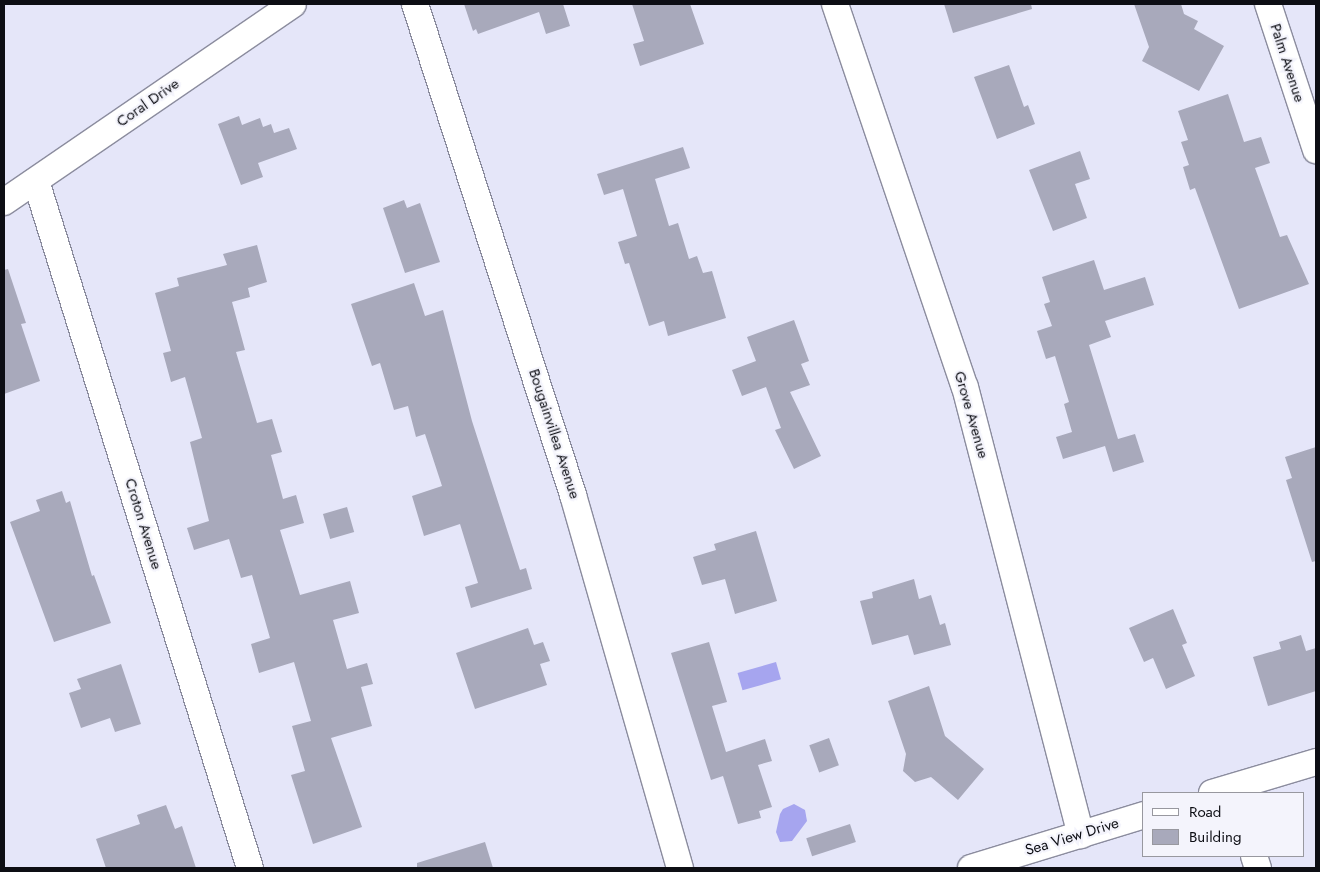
<!DOCTYPE html>
<html>
<head>
<meta charset="utf-8">
<style>
	body { margin:0 }
	#map { position:relative; width:1320px; height:872px; overflow:hidden; background:#e5e6f9; font-family:Jost,sans-serif }
	div>[style] { position:absolute }
	.water>* { inset:0; background:#a6a5ef; transform-origin:0 0 }
	.building>* { inset:0; background:#a8a9bb; transform-origin:0 0 }
	.roads { filter:drop-shadow(1px 0 #8b8c9e) drop-shadow(-1px 0 #8b8c9e) drop-shadow(0 1px #8b8c9e) drop-shadow(0 -1px #8b8c9e) }
	.minor>* { height:26px; margin:-13px; padding:0 13px; transform-origin:13px; border-radius:13px; background:#fff }
	span { translate:-50% -50%; white-space:nowrap; text-align:center; line-height:1.15; -webkit-text-stroke:4.5px #f4f4fc; paint-order:stroke }
	.street-label { font-size:15px; color:#0d0e14 }
	.frame { position:absolute; inset:0; border:5px solid #0d0e14; pointer-events:none }
	.legend { position:absolute; left:1142px; top:792px; width:162px; height:65px; box-sizing:border-box; background:#f4f4fc; border:1px solid #98989f; margin:0; padding:6px 9px; list-style:none; font-size:15px; color:#0d0e14 }
	.legend li { display:flex; align-items:center; gap:10px; height:25px }
	.legend b { width:25px; border:1px solid #98989f }
</style>
</head>
<body>
<div id="map">
	<div class="water">
		<div style="left:776px;top:662px;width:18px;height:40px;rotate:74deg"></div>
		<div style="clip-path:polygon(794px 804px,805px 810px,807px 821px,792px 841px,780px 842px,776px 832px,780px 814px,783px 809px)"></div>
	</div>
	<div class="building">
		<div style="clip-path:polygon(464px 4px,563px 4px,570px 26px,546px 34px,539px 12px,478px 34px,476px 29px,473px 31px)"></div>
		<div style="clip-path:polygon(632px 4px,690px 4px,704px 44px,640px 66px,633px 44px,644px 41px)"></div>
		<div style="clip-path:polygon(944px 4px,1031px 4px,1032px 9px,953px 33px)"></div>
		<div style="clip-path:polygon(1134px 4px,1181px 4px,1184px 14px,1198px 21px,1194px 29px,1224px 46px,1199px 91px,1142px 61px,1149px 47px)"></div>
		<div style="clip-path:polygon(1009px 65px,1024px 107px,1028px 105px,1035px 124px,997px 139px,974px 77px)"></div>
		<div style="clip-path:polygon(1228px 94px,1244px 142px,1261px 137px,1270px 163px,1255px 168px,1280px 237px,1287px 235px,1309px 284px,1239px 309px,1195px 188px,1190px 190px,1183px 167px,1189px 165px,1181px 142px,1188px 140px,1178px 111px)"></div>
		<div style="clip-path:polygon(239px 116px,242px 125px,260px 118px,263px 127px,271px 124px,274px 133px,289px 128px,297px 149px,258px 163px,263px 177px,241px 185px,218px 124px)"></div>
		<div style="clip-path:polygon(683px 147px,690px 168px,655px 179px,669px 226px,678px 223px,689px 259px,697px 256px,703px 273px,712px 271px,726px 318px,668px 336px,664px 321px,649px 326px,629px 263px,625px 264px,618px 242px,637px 236px,623px 189px,604px 195px,597px 174px)"></div>
		<div style="clip-path:polygon(1080px 151px,1090px 179px,1075px 184px,1087px 218px,1053px 231px,1029px 170px)"></div>
		<div style="clip-path:polygon(404px 200px,407px 208px,420px 203px,440px 262px,405px 273px,383px 208px)"></div>
		<div style="clip-path:polygon(257px 245px,267px 282px,248px 288px,250px 297px,232px 302px,245px 350px,236px 352px,257px 423px,272px 419px,282px 452px,271px 455px,283px 499px,296px 495px,304px 523px,280px 530px,300px 595px,350px 581px,359px 613px,333px 620px,347px 669px,367px 663px,373px 684px,361px 687px,372px 726px,331px 738px,362px 827px,313px 844px,291px 775px,305px 771px,292px 726px,311px 721px,294px 662px,259px 673px,251px 644px,270px 638px,252px 575px,241px 578px,229px 539px,194px 550px,187px 528px,209px 521px,190px 442px,202px 438px,185px 377px,171px 382px,163px 353px,171px 351px,155px 293px,179px 286px,177px 278px,227px 265px,223px 254px)"></div>
		<div style="clip-path:polygon(1094px 260px,1104px 290px,1145px 277px,1154px 305px,1105px 321px,1111px 337px,1089px 345px,1118px 439px,1135px 434px,1144px 462px,1113px 472px,1105px 446px,1063px 459px,1056px 437px,1072px 432px,1064px 404px,1069px 402px,1055px 356px,1046px 359px,1037px 331px,1052px 326px,1044px 304px,1050px 302px,1042px 277px)"></div>
		<div style="clip-path:polygon(8px 269px,26px 323px,21px 324px,40px 381px,4px 394px,4px 270px)"></div>
		<div style="clip-path:polygon(414px 283px,425px 316px,443px 310px,472px 421px,520px 570px,526px 568px,532px 589px,471px 608px,465px 587px,478px 583px,460px 524px,424px 536px,412px 496px,442px 486px,425px 434px,416px 437px,408px 406px,394px 410px,380px 363px,372px 366px,351px 304px)"></div>
		<div style="clip-path:polygon(794px 320px,809px 361px,801px 364px,810px 385px,790px 392px,821px 456px,794px 469px,775px 430px,781px 428px,766px 387px,742px 396px,732px 370px,756px 361px,747px 337px)"></div>
		<div style="clip-path:polygon(1316px 447px,1316px 561px,1312px 562px,1286px 480px,1292px 478px,1285px 457px)"></div>
		<div style="clip-path:polygon(62px 491px,66px 503px,70px 501px,92px 576px,94px 575px,111px 623px,54px 642px,10px 522px,40px 511px,36px 500px)"></div>
		<div style="left:347px;top:507px;width:26px;height:25px;rotate:74deg"></div>
		<div style="clip-path:polygon(756px 531px,777px 601px,735px 614px,725px 579px,702px 585px,693px 557px,716px 550px,714px 544px)"></div>
		<div style="clip-path:polygon(914px 579px,919px 599px,931px 595px,940px 625px,945px 623px,951px 645px,914px 655px,908px 635px,872px 645px,860px 601px,873px 598px,872px 592px)"></div>
		<div style="clip-path:polygon(1173px 609px,1187px 643px,1182px 645px,1195px 676px,1166px 689px,1153px 658px,1144px 662px,1129px 628px)"></div>
		<div style="clip-path:polygon(528px 628px,534px 645px,543px 642px,550px 661px,540px 664px,547px 685px,475px 709px,456px 653px)"></div>
		<div style="clip-path:polygon(1301px 635px,1306px 651px,1316px 648px,1316px 691px,1268px 706px,1253px 657px,1281px 649px,1279px 642px)"></div>
		<div style="clip-path:polygon(709px 642px,727px 702px,712px 706px,726px 752px,765px 739px,772px 761px,758px 765px,772px 807px,759px 811px,761px 818px,738px 824px,723px 776px,711px 780px,671px 653px)"></div>
		<div style="clip-path:polygon(121px 664px,141px 724px,115px 732px,110px 718px,81px 728px,69px 693px,81px 689px,77px 679px)"></div>
		<div style="clip-path:polygon(929px 686px,945px 736px,984px 769px,958px 800px,931px 777px,915px 782px,903px 771px,906px 754px,888px 701px)"></div>
		<div style="left:829px;top:738px;width:29px;height:21px;rotate:70deg"></div>
		<div style="clip-path:polygon(166px 805px,175px 829px,182px 826px,196px 868px,106px 868px,96px 839px,140px 824px,137px 815px)"></div>
		<div style="left:850px;top:824px;width:19px;height:46px;rotate:72deg"></div>
		<div style="clip-path:polygon(485px 842px,493px 868px,417px 868px,417px 863px)"></div>
	</div>
	<div class="roads">
		<div class="minor">
			<div style="left:415px;top:4px;width:516px;rotate:72.16deg"></div>
			<div style="left:573px;top:495px;width:388px;rotate:74deg"></div>
			<div style="left:835px;top:4px;width:404px;rotate:71.3deg"></div>
			<div style="left:965px;top:387px;width:463px;rotate:75.5deg"></div>
			<div style="left:1268px;top:4px;width:154px;rotate:71.8deg"></div>
			<div style="left:36px;top:181px;width:720px;rotate:72.7deg"></div>
			<div style="left:4px;top:202px;width:350px;rotate:-34.4deg"></div>
			<div style="left:1212px;top:793px;width:109px;rotate:-16.6deg"></div>
			<div style="left:1254px;top:856px;width:13px;rotate:72deg"></div>
			<div style="left:971px;top:868px;width:181px;rotate:-17deg"></div>
		</div>
	</div>
	<div class="street-label">
		<span style="left:1287px;top:63px;rotate:72deg">Palm Avenue</span>
		<span style="left:148px;top:103px;rotate:-35deg">Coral Drive</span>
		<span style="left:971px;top:415px;rotate:74deg">Grove Avenue</span>
		<span style="left:554px;top:434px;rotate:72deg">Bougainvillea Avenue</span>
		<span style="left:143px;top:524px;rotate:73deg">Croton Avenue</span>
		<span style="left:1072px;top:837px;rotate:-17deg">Sea View Drive</span>
	</div>
	<div class="frame"></div>
	<ul class="legend">
	<li><b style="height:6px;background:#fff"></b>Road</li>
	<li><b style="height:14px;background:#a8a9bb"></b>Building</li>
	</ul>
</div>
</body>
</html>
